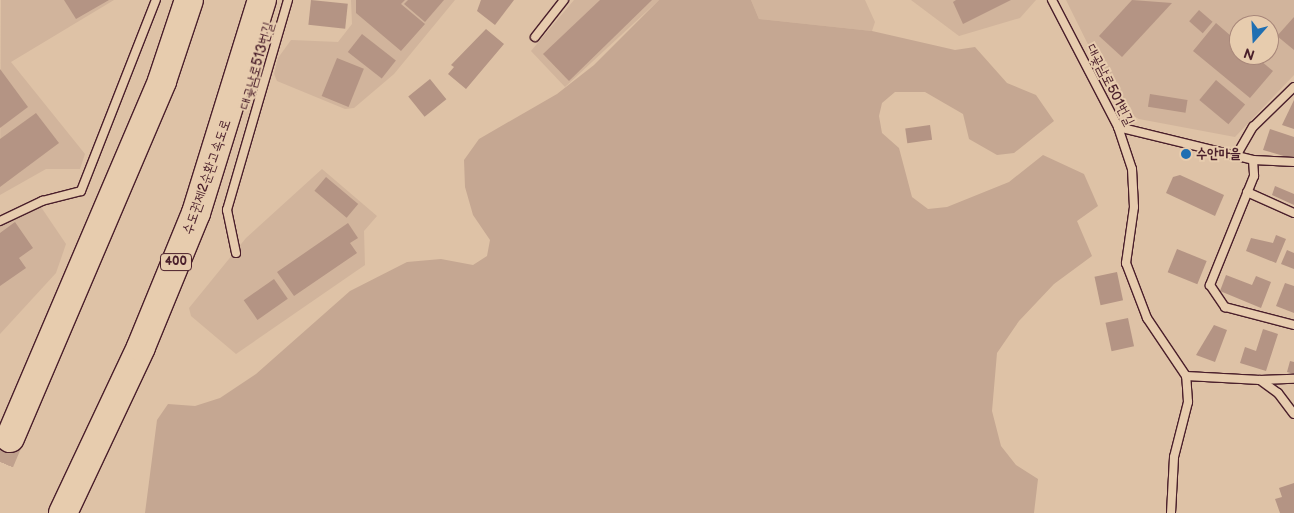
<!DOCTYPE html>
<html>
<head>
<meta charset="utf-8">
<style>
	body { margin:0 }
	#map { position:relative; width:1294px; height:513px; overflow:hidden; background:#dec2a6; font-family:"Balsamiq Sans","Poor Story",sans-serif }
	div>[style] { position:absolute }
	.built>* { inset:0; background:#d1b49c }
	.green>* { inset:0; background:#c5a792 }
	.building>* { inset:0; background:#b49484; transform-origin:0 0 }
	.motorway-tunnel>* { height:28px; margin-top:-14px; transform-origin:0; background:repeating-linear-gradient(90deg,#c0a18d 0 28px,transparent 0 42px) }
	.roads { filter:drop-shadow(1px 0 #4a1f2b) drop-shadow(-1px 0 #4a1f2b) drop-shadow(0 1px #4a1f2b) drop-shadow(0 -1px #4a1f2b) }
	.service>* { height:8px; margin:-4px; padding:0 4px; transform-origin:4px; border-radius:4px; background:#e7ccae }
	.motorway>* { height:28px; margin:-14px; padding:0 14px; transform-origin:14px; border-radius:14px; background:#e7ccae }
	.dots>* { width:14px; height:14px; translate:-50% -50%; box-sizing:border-box; border:2px solid #e7ccae; border-radius:50% }
	span { translate:-50% -50%; white-space:nowrap; text-align:center; line-height:1.15; -webkit-text-stroke:4px #e7ccae; paint-order:stroke }
	.shield-label span { padding:1px 4px; background:#e7ccae; border:1px solid; border-radius:4px; -webkit-text-stroke-width:0 }
	.shield-label { font-size:12px; color:#4a1f2b; font-weight:700 }
	.street-label { font-size:14px; color:#4a1f2b }
	.poi-label { font-size:14px; color:#4a1f2b; font-weight:700 }
	.left { translate:0 -50%; text-align:left }
	.north { position:absolute; left:1229px; top:15px; width:50px; height:50px; box-sizing:border-box; background:#e7ccae; border:1px solid #a8877a; border-radius:50%; rotate:199deg; font-size:14px; font-weight:700; line-height:20px; text-align:center; color:#4a1f2b }
	.north::after { content:''; display:block; margin:auto; width:18px; height:22px; background:#1f6fb2; clip-path:polygon(50% 0,100% 100%,50% 72%,0 100%) }
</style>
</head>
<body>
<div id="map">
	<div class="built">
		<div style="clip-path:polygon(1px 0,114px 0,11px 62px,85px 154px,80px 169px,46px 169px,0 195px)"></div>
		<div style="clip-path:polygon(351px 0,455px 0,394px 74px,354px 108px,345px 109px,277px 81px,274px 74px,278px 58px,291px 40px,338px 42px,352px 24px)"></div>
		<div style="clip-path:polygon(574px 0,659px 0,565px 87px,531px 51px)"></div>
		<div style="clip-path:polygon(751px 0,865px 0,875px 22px,872px 31px,759px 19px)"></div>
		<div style="clip-path:polygon(911px 0,1036px 0,1020px 18px,959px 36px)"></div>
		<div style="clip-path:polygon(evenodd,1066px 0,1294px 0,1294px 75px,1235px 137px,1139px 119px,1120px 109px,1066px 0,1239px 25px,1269px 25px,1269px 55px,1239px 55px,1239px 25px)"></div>
		<div style="clip-path:polygon(322px 169px,377px 216px,364px 231px,365px 265px,236px 354px,191px 316px,189px 308px,246px 238px)"></div>
		<div style="clip-path:polygon(41px 207px,66px 244px,56px 273px,0 334px,0 226px)"></div>
	</div>
	<div class="green">
		<div style="clip-path:polygon(659px 0,751px 0,759px 19px,872px 31px,955px 50px,975px 47px,1007px 83px,1036px 95px,1054px 121px,1014px 153px,997px 155px,969px 139px,963px 114px,925px 92px,895px 92px,882px 103px,879px 116px,882px 133px,899px 148px,912px 197px,928px 209px,947px 207px,1009px 182px,1043px 155px,1084px 174px,1098px 206px,1077px 221px,1092px 256px,1054px 284px,1019px 321px,997px 353px,992px 411px,1001px 446px,1016px 465px,1038px 479px,1034px 513px,145px 513px,157px 420px,168px 404px,195px 406px,220px 398px,256px 374px,350px 291px,407px 262px,441px 259px,473px 265px,487px 256px,490px 240px,473px 215px,465px 187px,464px 160px,479px 139px,557px 94px,594px 65px)"></div>
	</div>
	<div class="building">
		<div style="clip-path:polygon(64px 0,109px 0,76px 19px)"></div>
		<div style="left:311px;top:0;width:37px;height:25px;rotate:6deg"></div>
		<div style="clip-path:polygon(356px 0,405px 0,401px 4px,425px 24px,401px 51px,356px 13px)"></div>
		<div style="clip-path:polygon(408px 0,444px 0,425px 22px,404px 4px)"></div>
		<div style="clip-path:polygon(481px 0,514px 0,495px 25px,477px 11px)"></div>
		<div style="clip-path:polygon(600px 0,652px 0,569px 81px,543px 54px)"></div>
		<div style="clip-path:polygon(1011px 0,963px 24px,953px 2px,956px 0)"></div>
		<div style="clip-path:polygon(1132px 0,1172px 3px,1122px 57px,1099px 36px)"></div>
		<div style="left:1199px;top:10px;width:18px;height:15px;rotate:41deg"></div>
		<div style="clip-path:polygon(1294px 17px,1294px 50px,1277px 36px)"></div>
		<div style="clip-path:polygon(1216px 23px,1239px 43px,1239px 55px,1254px 55px,1273px 71px,1250px 98px,1193px 51px)"></div>
		<div style="clip-path:polygon(486px 29px,504px 44px,466px 89px,448px 74px,454px 67px,451px 65px)"></div>
		<div style="left:362px;top:34px;width:43px;height:23px;rotate:38deg"></div>
		<div style="left:337px;top:58px;width:29px;height:41px;rotate:22deg"></div>
		<div style="clip-path:polygon(0 69px,28px 107px,0 128px)"></div>
		<div style="left:430px;top:79px;width:26px;height:28px;rotate:51deg"></div>
		<div style="left:1216px;top:80px;width:38px;height:26px;rotate:40deg"></div>
		<div style="left:1150px;top:94px;width:38px;height:13px;rotate:9deg"></div>
		<div style="clip-path:polygon(1294px 100px,1294px 129px,1282px 125px)"></div>
		<div style="clip-path:polygon(36px 113px,59px 143px,0 187px,0 139px)"></div>
		<div style="left:930px;top:125px;width:15px;height:25px;rotate:82deg"></div>
		<div style="clip-path:polygon(1270px 129px,1294px 137px,1294px 159px,1263px 150px)"></div>
		<div style="clip-path:polygon(1180px 175px,1224px 195px,1215px 216px,1166px 193px,1173px 177px)"></div>
		<div style="left:326px;top:177px;width:42px;height:18px;rotate:40deg"></div>
		<div style="clip-path:polygon(1275px 186px,1294px 194px,1294px 205px,1272px 195px)"></div>
		<div style="clip-path:polygon(15px 222px,33px 248px,19px 258px,26px 268px,0 286px,0 233px)"></div>
		<div style="clip-path:polygon(348px 223px,358px 238px,350px 243px,357px 253px,294px 296px,277px 272px)"></div>
		<div style="clip-path:polygon(1276px 235px,1286px 239px,1276px 263px,1246px 251px,1251px 238px,1273px 243px)"></div>
		<div style="left:1177px;top:249px;width:32px;height:25px;rotate:22deg"></div>
		<div style="clip-path:polygon(1287px 250px,1294px 253px,1294px 269px,1281px 264px)"></div>
		<div style="left:1117px;top:272px;width:29px;height:23px;rotate:78deg"></div>
		<div style="clip-path:polygon(1226px 275px,1252px 285px,1256px 276px,1271px 282px,1261px 308px,1220px 291px)"></div>
		<div style="left:274px;top:279px;width:24px;height:37px;rotate:55deg"></div>
		<div style="clip-path:polygon(1285px 283px,1294px 286px,1294px 313px,1276px 306px)"></div>
		<div style="left:1128px;top:318px;width:29px;height:23px;rotate:78deg"></div>
		<div style="clip-path:polygon(1214px 325px,1227px 330px,1215px 362px,1196px 355px)"></div>
		<div style="clip-path:polygon(1263px 329px,1278px 334px,1266px 371px,1240px 363px,1245px 347px,1256px 351px)"></div>
		<div style="clip-path:polygon(1290px 361px,1294px 362px,1294px 374px,1287px 372px)"></div>
		<div style="clip-path:polygon(1294px 483px,1294px 513px,1280px 513px,1275px 499px,1282px 497px,1279px 488px)"></div>
	</div>
	<div class="motorway-tunnel">
		<div style="left:0;top:462px;width:26px;rotate:-67deg"></div>
	</div>
	<div class="roads">
		<div class="service">
			<div style="left:1052px;top:0;width:143px;rotate:62.5deg"></div>
			<div style="left:1118px;top:127px;width:44px;rotate:71.6deg"></div>
			<div style="left:1132px;top:169px;width:38px;rotate:87deg"></div>
			<div style="left:1134px;top:207px;width:57px;rotate:98.1deg"></div>
			<div style="left:1126px;top:263px;width:59px;rotate:69.1deg"></div>
			<div style="left:1147px;top:318px;width:70px;rotate:56.1deg"></div>
			<div style="left:1186px;top:376px;width:74px;rotate:3.1deg"></div>
			<div style="left:1260px;top:380px;width:22px;rotate:36deg"></div>
			<div style="left:1278px;top:393px;width:26px;rotate:53deg"></div>
			<div style="left:535px;top:37px;width:47px;rotate:-51.9deg"></div>
			<div style="left:1118px;top:127px;width:139px;rotate:13.7deg"></div>
			<div style="left:1253px;top:160px;width:41px;rotate:2.8deg"></div>
			<div style="left:1236px;top:156px;width:34px;rotate:-60deg"></div>
			<div style="left:1253px;top:127px;width:57px;rotate:-44.3deg"></div>
			<div style="left:1253px;top:160px;width:16px;rotate:86deg"></div>
			<div style="left:1254px;top:176px;width:118px;rotate:112deg"></div>
			<div style="left:1210px;top:285px;width:27px;rotate:56deg"></div>
			<div style="left:1225px;top:307px;width:71px;rotate:14.6deg"></div>
			<div style="left:1247px;top:192px;width:51px;rotate:24.1deg"></div>
			<div style="left:0;top:221px;width:47px;rotate:-25.5deg"></div>
			<div style="left:42px;top:201px;width:40px;rotate:-14.4deg"></div>
			<div style="left:81px;top:191px;width:205px;rotate:-68.6deg"></div>
			<div style="left:236px;top:253px;width:44px;rotate:-101.8deg"></div>
			<div style="left:227px;top:210px;width:219px;rotate:-73.8deg"></div>
			<div style="left:1260px;top:380px;width:34px;rotate:-2deg"></div>
			<div style="left:1171px;top:513px;width:56px;rotate:-86.9deg"></div>
			<div style="left:1174px;top:457px;width:57px;rotate:-75.7deg"></div>
			<div style="left:1188px;top:402px;width:26px;rotate:-94deg"></div>
		</div>
		<div class="motorway">
			<div style="left:10px;top:438px;width:388px;rotate:-66.9deg"></div>
			<div style="left:162px;top:81px;width:85px;rotate:-71.6deg"></div>
			<div style="left:63px;top:513px;width:183px;rotate:-64.8deg"></div>
			<div style="left:141px;top:347px;width:145px;rotate:-67.7deg"></div>
			<div style="left:196px;top:213px;width:223px;rotate:-72.8deg"></div>
		</div>
	</div>
	<div class="dots">
		<div style="left:1186px;top:154px;background:#1f6fb2"></div>
	</div>
	<div class="shield-label">
		<span style="left:176px;top:262px">400</span>
	</div>
	<div class="street-label">
		<span style="left:257px;top:66px;rotate:-74deg">대곶남로513번길</span>
		<span style="left:1110px;top:85px;rotate:63deg">대곶남로501번길</span>
		<span style="left:207px;top:177px;rotate:-71deg">수도권제2순환고속도로</span>
	</div>
	<div class="poi-label">
		<span class="left" style="left:1196px;top:154px">수안마을</span>
	</div>
	<div class="north">N</div>
</div>
</body>
</html>
